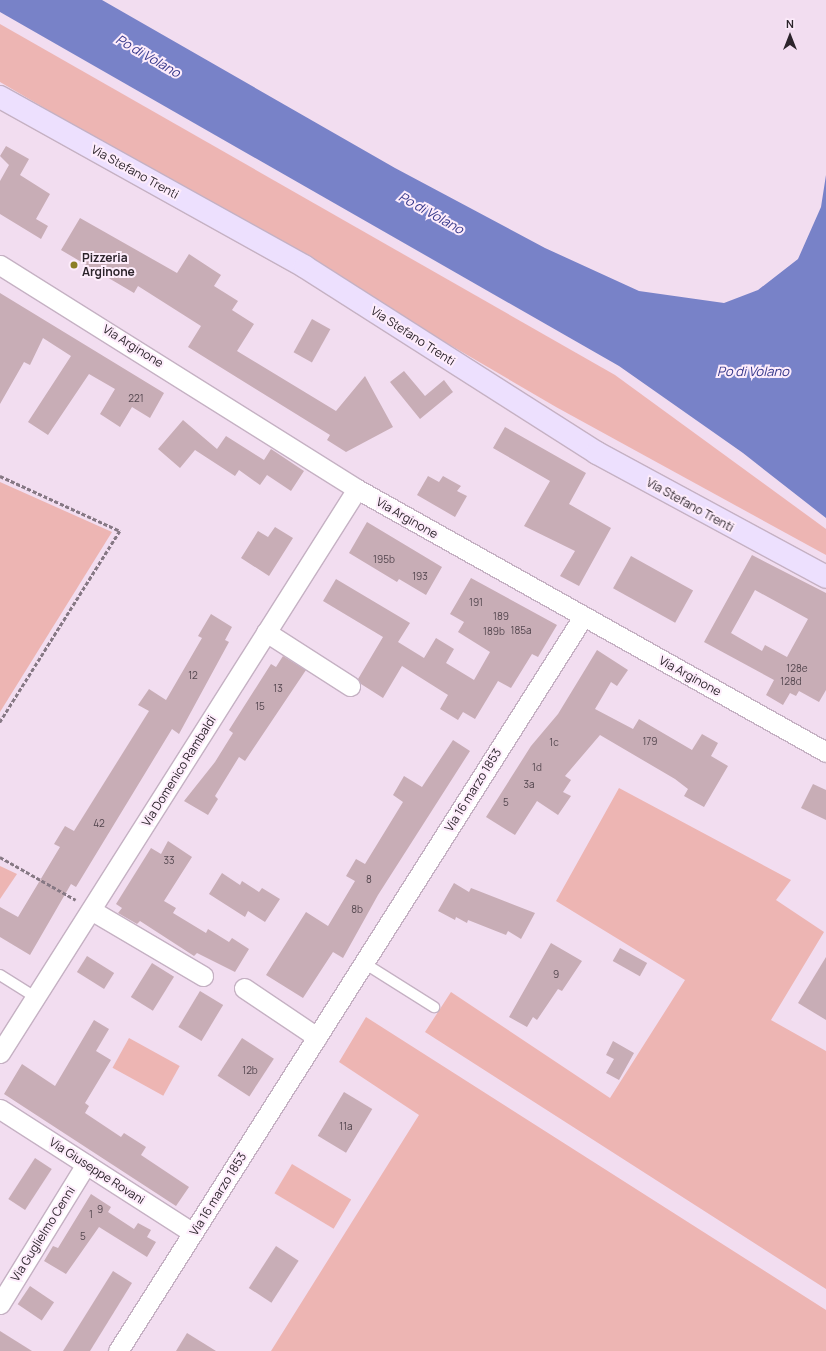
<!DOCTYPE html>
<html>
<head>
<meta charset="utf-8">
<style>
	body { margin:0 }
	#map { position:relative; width:826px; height:1351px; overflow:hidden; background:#f2ddf0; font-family:Manrope,sans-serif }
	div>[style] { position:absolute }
	.green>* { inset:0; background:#edb5b3; transform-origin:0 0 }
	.water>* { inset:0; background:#7882c8 }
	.building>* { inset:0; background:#c8adb6; transform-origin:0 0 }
	.path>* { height:2.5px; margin-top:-1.25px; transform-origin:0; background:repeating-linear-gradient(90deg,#867884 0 4px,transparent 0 6px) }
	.roads { filter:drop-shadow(1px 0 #c5b1c3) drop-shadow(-1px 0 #c5b1c3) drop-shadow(0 1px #c5b1c3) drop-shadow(0 -1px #c5b1c3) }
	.lane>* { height:10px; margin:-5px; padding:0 5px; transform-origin:5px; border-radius:5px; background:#fff }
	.street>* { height:19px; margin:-9.5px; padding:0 9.5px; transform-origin:9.5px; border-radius:9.5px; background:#fff }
	.secondary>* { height:22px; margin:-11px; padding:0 11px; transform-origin:11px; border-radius:11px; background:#ede0fe }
	.dots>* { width:11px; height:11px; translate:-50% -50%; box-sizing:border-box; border:2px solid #fdecfb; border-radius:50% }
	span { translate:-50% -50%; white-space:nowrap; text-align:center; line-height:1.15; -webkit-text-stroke:4px #fdecfb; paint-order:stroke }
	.number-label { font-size:10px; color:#53464e }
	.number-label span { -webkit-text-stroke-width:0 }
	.street-label { font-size:12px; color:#2c242b }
	.poi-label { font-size:12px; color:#2c242b; font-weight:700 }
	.left { translate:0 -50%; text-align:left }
	.water-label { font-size:13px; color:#35378a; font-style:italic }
	.north { position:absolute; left:770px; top:16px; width:40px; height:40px; -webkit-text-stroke:3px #fdecfb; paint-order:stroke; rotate:0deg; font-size:11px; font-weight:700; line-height:16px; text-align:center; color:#2c242b }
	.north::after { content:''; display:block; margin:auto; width:14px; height:18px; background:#2c242b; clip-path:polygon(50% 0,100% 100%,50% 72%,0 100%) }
</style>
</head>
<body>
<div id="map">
	<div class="green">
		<div style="clip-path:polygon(0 24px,615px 375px,826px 529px,826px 555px,556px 407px,0 82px)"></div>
		<div style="clip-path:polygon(0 482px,112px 532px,0 712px)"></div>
		<div style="clip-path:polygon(619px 788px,791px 880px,776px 900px,824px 932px,771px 1020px,826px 1051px,826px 1289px,425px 1032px,451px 992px,610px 1098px,685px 980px,556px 901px)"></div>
		<div style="clip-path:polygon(0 866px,17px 874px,0 899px)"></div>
		<div style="clip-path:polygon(366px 1017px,826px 1310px,826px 1351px,271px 1351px,419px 1115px,339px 1062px)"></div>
		<div style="left:129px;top:1038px;width:58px;height:34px;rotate:29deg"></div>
		<div style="left:292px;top:1164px;width:69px;height:34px;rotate:31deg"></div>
	</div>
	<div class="water">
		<div style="clip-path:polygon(0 0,102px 0,395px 168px,545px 248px,639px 291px,724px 303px,758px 290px,798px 259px,821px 207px,826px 175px,826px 518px,743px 453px,619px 366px,0 12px)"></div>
	</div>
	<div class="building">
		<div style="clip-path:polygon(6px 146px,29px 159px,20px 175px,50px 194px,36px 219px,48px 226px,41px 239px,0 214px,0 181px,9px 165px,0 156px)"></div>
		<div style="clip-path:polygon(80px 218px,177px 273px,189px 254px,221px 275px,214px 286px,238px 301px,232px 310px,254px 324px,237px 351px,336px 411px,365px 376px,393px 427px,346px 452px,327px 440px,330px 435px,188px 347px,201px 326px,138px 286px,134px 293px,61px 250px)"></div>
		<div style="clip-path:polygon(0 293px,164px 393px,150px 418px,132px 407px,120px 427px,100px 414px,115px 389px,89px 374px,48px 435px,28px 422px,71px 356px,43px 338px,30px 365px,24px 362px,0 404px)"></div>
		<div style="left:312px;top:319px;width:21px;height:38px;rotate:29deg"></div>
		<div style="clip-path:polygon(404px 371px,425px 396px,444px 380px,453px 392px,420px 419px,390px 382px)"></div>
		<div style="clip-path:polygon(183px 420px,217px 449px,226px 436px,264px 460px,271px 449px,304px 471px,291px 491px,267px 475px,260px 485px,239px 470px,235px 476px,195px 450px,180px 468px,158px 449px)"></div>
		<div style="clip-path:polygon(505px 427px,586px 473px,569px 504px,611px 528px,579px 586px,560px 576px,575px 551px,524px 526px,550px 481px,493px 448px)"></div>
		<div style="clip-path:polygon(428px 476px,439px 482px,443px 476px,461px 486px,457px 491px,467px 496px,455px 517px,417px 495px)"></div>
		<div style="clip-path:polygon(367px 522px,442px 567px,426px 595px,399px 579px,397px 582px,349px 553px)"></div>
		<div style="clip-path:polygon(275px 527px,293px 538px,269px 576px,241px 558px,258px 531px,268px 537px)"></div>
		<div style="clip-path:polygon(evenodd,752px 555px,826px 593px,826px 690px,819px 702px,799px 691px,796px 696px,790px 693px,783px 705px,766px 695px,774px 680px,704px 642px,752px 555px,755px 590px,808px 619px,787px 657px,765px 645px,762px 651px,731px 633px,755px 590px)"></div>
		<div style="left:631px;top:556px;width:71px;height:37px;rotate:29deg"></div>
		<div style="clip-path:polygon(471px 578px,557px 625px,538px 657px,532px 654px,511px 688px,498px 681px,475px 719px,463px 712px,458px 720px,440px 709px,448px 695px,402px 666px,383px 698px,361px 684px,358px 679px,383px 637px,323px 601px,336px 579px,410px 623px,398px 642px,424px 658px,436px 638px,454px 649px,446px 663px,474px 680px,490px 652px,458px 632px,464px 622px,450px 614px)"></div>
		<div style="clip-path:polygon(211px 614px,232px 627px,225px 640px,229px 642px,179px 734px,172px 729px,76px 887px,71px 884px,30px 955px,0 937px,0 907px,18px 917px,60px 847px,54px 844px,65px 826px,74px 831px,149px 711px,138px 705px,149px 689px,166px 700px,202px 638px,198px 636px)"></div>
		<div style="clip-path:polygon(597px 650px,628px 670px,617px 686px,611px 682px,595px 709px,633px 729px,639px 719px,692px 750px,702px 734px,718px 743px,711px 756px,728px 766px,704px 807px,684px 796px,688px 789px,675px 779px,600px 735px,565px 776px,571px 780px,563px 792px,571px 796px,558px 815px,537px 801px,515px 835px,486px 817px,531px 746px,558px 714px)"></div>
		<div style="clip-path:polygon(283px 656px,306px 670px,245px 761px,239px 757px,215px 796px,218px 799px,208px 815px,184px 801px,215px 762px,233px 733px,229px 730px,271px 664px,276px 667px)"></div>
		<div style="clip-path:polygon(453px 740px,470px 751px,378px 895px,343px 958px,333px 952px,303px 998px,266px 975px,306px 912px,328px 926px,355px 881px,346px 876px,356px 859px,365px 864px,403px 802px,393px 795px,404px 776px,422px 787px)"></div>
		<div style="clip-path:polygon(813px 784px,826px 790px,826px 820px,801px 808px)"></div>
		<div style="clip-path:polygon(168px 841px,192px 857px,164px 901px,176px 908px,173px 913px,206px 933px,208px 929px,229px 942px,232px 938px,249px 949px,235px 972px,197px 953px,194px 956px,140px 921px,137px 924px,118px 913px,122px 908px,116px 904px,151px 848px,161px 854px)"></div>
		<div style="clip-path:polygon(222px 873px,240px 885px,242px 881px,259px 892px,262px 888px,280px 899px,265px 922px,248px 911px,245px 917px,209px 894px)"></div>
		<div style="clip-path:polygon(454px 883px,469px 892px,471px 888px,535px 913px,521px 939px,508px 931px,506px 935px,468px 920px,467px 923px,456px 917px,455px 920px,438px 911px)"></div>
		<div style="clip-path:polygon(551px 943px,582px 961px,562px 991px,558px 989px,537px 1020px,533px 1017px,527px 1027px,509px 1017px)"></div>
		<div style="left:620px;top:948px;width:31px;height:15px;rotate:29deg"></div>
		<div style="left:87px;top:956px;width:32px;height:19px;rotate:32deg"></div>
		<div style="clip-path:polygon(826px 957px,826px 1020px,798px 1003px)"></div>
		<div style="left:152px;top:963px;width:26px;height:40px;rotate:32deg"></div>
		<div style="left:200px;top:991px;width:27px;height:42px;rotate:31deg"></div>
		<div style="clip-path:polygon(94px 1020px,109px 1029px,96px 1051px,111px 1060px,85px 1103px,89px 1106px,85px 1113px,121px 1137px,124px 1133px,146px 1147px,141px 1155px,189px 1187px,176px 1206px,4px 1094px,22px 1064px,55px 1086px)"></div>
		<div style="left:242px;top:1038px;width:38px;height:45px;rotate:33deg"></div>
		<div style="clip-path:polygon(613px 1041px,634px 1053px,619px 1080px,606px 1073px,614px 1059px,606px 1055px)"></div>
		<div style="left:344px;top:1092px;width:33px;height:51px;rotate:31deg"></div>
		<div style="left:35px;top:1158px;width:20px;height:49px;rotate:33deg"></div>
		<div style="clip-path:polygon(91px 1194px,111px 1207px,108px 1212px,134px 1229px,138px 1223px,151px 1230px,147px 1237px,156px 1242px,147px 1257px,99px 1227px,66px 1274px,44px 1261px,53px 1246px,58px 1248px)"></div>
		<div style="left:276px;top:1246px;width:27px;height:50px;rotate:33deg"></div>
		<div style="clip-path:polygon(113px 1271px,132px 1283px,90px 1351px,63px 1351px)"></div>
		<div style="left:30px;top:1286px;width:29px;height:22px;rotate:34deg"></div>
		<div style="clip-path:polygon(0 1331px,32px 1351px,0 1351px)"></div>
		<div style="clip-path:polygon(187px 1333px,216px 1351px,176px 1351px)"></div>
	</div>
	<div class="path">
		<div style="left:0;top:476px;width:132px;rotate:24.6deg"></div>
		<div style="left:120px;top:531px;width:226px;rotate:122.1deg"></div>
		<div style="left:0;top:857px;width:87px;rotate:29.5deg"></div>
	</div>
	<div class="roads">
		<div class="lane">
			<div style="left:364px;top:963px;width:83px;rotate:32.2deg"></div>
			<div style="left:0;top:975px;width:41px;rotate:32.2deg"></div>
		</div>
		<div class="street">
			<div style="left:0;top:265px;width:421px;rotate:32.1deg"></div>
			<div style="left:357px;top:489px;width:538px;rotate:29.28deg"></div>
			<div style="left:266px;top:632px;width:100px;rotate:32.7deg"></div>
			<div style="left:91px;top:910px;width:130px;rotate:30.5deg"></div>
			<div style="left:244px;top:988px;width:88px;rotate:33.9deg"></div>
			<div style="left:0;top:1053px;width:667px;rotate:-57.67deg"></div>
			<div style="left:0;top:1109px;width:229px;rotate:32.7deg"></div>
			<div style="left:0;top:1304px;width:164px;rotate:-58.4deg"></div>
			<div style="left:118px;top:1351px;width:869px;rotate:-57.65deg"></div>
		</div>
		<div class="secondary">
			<div style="left:0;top:97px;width:349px;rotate:29.1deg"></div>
			<div style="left:305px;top:267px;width:346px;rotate:32.5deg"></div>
			<div style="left:597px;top:453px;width:260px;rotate:28.4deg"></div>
		</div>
	</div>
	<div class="dots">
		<div style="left:74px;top:265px;background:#8d7f26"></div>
	</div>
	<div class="number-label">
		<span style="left:136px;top:399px">221</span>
		<span style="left:384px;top:560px">195b</span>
		<span style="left:420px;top:577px">193</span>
		<span style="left:476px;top:603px">191</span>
		<span style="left:501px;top:617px">189</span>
		<span style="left:521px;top:631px">185a</span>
		<span style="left:494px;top:632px">189b</span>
		<span style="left:797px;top:669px">128e</span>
		<span style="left:193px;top:676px">12</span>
		<span style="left:791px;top:682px">128d</span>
		<span style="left:278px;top:689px">13</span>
		<span style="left:260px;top:707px">15</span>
		<span style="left:650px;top:742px">179</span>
		<span style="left:554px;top:743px">1c</span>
		<span style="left:537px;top:768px">1d</span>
		<span style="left:529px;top:785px">3a</span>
		<span style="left:506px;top:803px">5</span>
		<span style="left:99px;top:824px">42</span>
		<span style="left:169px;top:861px">33</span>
		<span style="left:369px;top:880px">8</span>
		<span style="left:357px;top:910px">8b</span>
		<span style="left:556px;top:975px">9</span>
		<span style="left:250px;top:1071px">12b</span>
		<span style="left:346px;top:1127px">11a</span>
		<span style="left:100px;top:1210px">9</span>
		<span style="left:91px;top:1215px">1</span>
		<span style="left:83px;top:1237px">5</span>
	</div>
	<div class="street-label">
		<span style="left:135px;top:172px;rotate:29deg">Via Stefano Trenti</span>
		<span style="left:413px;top:336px;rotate:33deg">Via Stefano Trenti</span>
		<span style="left:133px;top:346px;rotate:32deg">Via Arginone</span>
		<span style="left:690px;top:505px;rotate:29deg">Via Stefano Trenti</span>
		<span style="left:407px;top:518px;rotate:30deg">Via Arginone</span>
		<span style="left:690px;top:676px;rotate:29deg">Via Arginone</span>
		<span style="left:179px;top:771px;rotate:-58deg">Via Domenico Rambaldi</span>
		<span style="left:473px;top:790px;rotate:-58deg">Via 16 marzo 1853</span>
		<span style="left:97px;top:1171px;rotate:33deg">Via Giuseppe Rovani</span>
		<span style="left:218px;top:1194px;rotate:-58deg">Via 16 marzo 1853</span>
		<span style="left:43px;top:1234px;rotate:-58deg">Via Guglielmo Cenni</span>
	</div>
	<div class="poi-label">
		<span class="left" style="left:82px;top:265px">Pizzeria<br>Arginone</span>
	</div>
	<div class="water-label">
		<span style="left:148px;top:56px;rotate:30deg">Po di Volano</span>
		<span style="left:431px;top:213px;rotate:29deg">Po di Volano</span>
		<span style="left:753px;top:371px">Po di Volano</span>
	</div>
	<div class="north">N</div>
</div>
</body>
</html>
